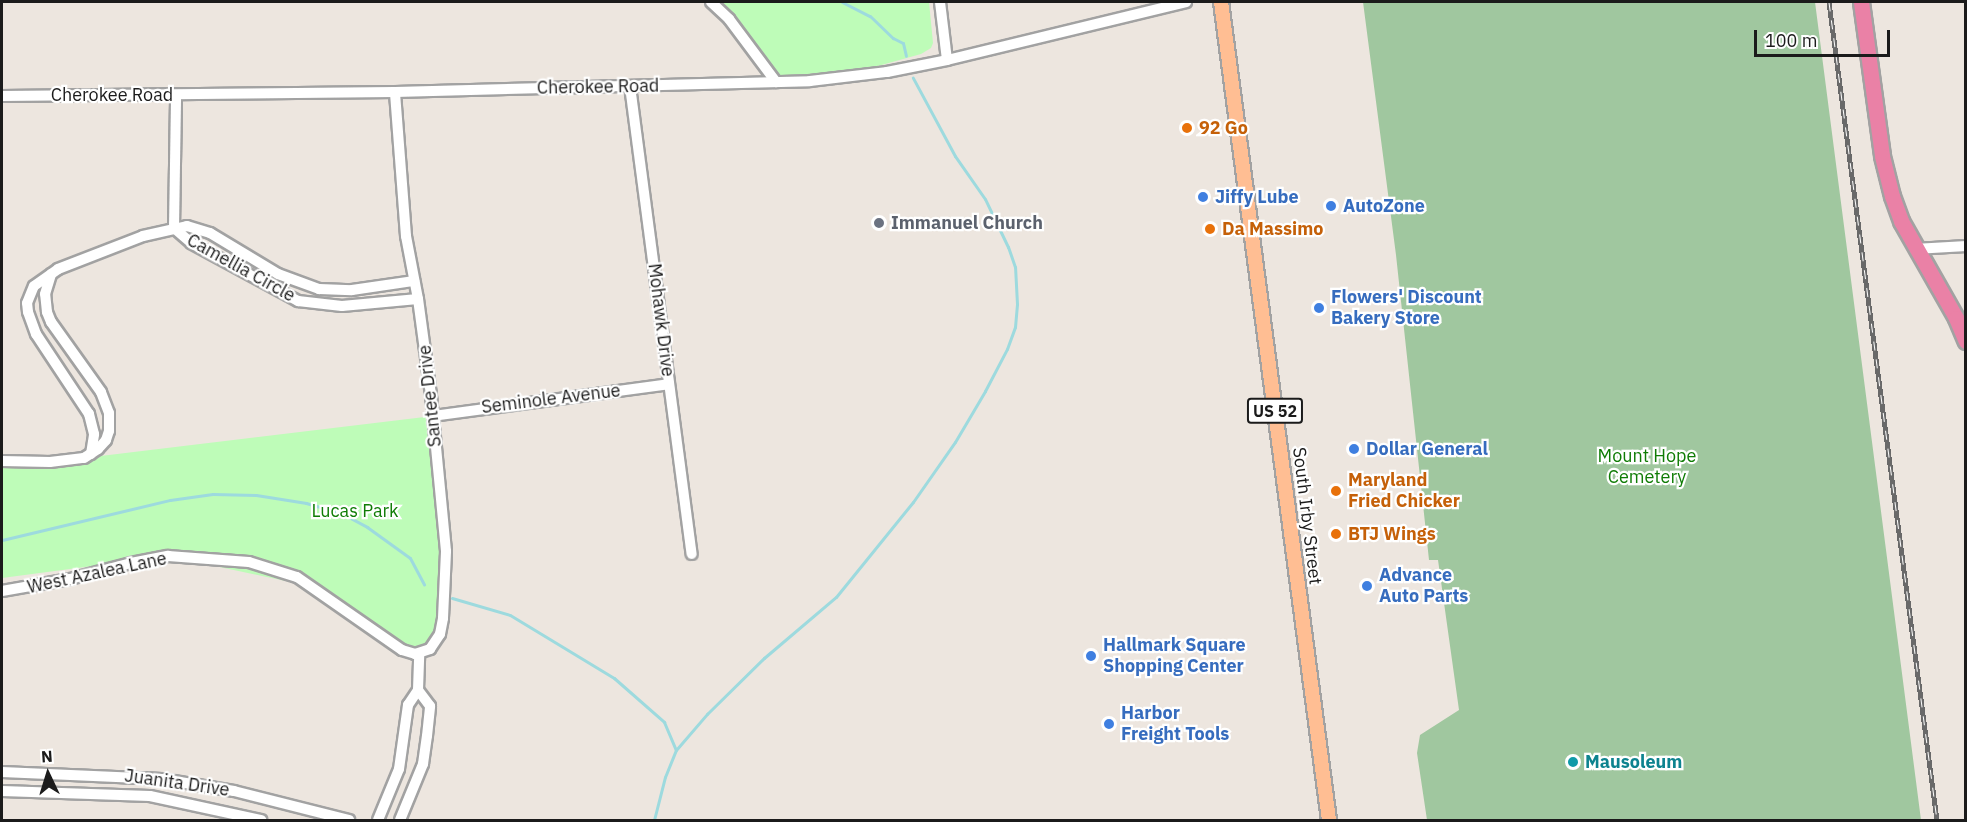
<!DOCTYPE html>
<html>
<head>
<meta charset="utf-8">
<style>
	body { margin:0 }
	#map { position:relative; width:1967px; height:822px; overflow:hidden; background:#ede6df; font-family:"IBM Plex Sans",sans-serif }
	div>[style] { position:absolute }
	.cemetery>* { inset:0; background:#a0c79f }
	.park>* { inset:0; background:#befcb8 }
	.stream>* { height:3px; margin:-1.5px; padding:0 1.5px; transform-origin:1.5px; border-radius:1.5px; background:#9ddade }
	.roads { filter:drop-shadow(2px 0 #a2a2a2) drop-shadow(-2px 0 #a2a2a2) drop-shadow(0 2px #a2a2a2) drop-shadow(0 -2px #a2a2a2) }
	.minor>* { height:10px; margin:-5px; padding:0 5px; transform-origin:5px; border-radius:5px; background:#fff }
	.major>* { height:14px; margin:-7px; padding:0 7px; transform-origin:7px; border-radius:7px; background:#ffbe93 }
	.highway>* { height:15px; margin:-7.5px; padding:0 7.5px; transform-origin:7.5px; border-radius:7.5px; background:#ea81a6 }
	.rail>* { height:5px; margin-top:-2.5px; transform-origin:0; background:repeating-linear-gradient(90deg,#fff 0 9px,#696969 0 18px); box-sizing:border-box; border-block:2px solid #696969 }
	.dots>* { width:16px; height:16px; translate:-50% -50%; box-sizing:border-box; border:3px solid #fff; border-radius:50% }
	span { translate:-50% -50%; white-space:nowrap; text-align:center; line-height:1.15; -webkit-text-stroke:4.5px #fff; paint-order:stroke }
	.shield-label span { padding:2px 4px; background:#fff; border:2px solid; border-radius:4px; -webkit-text-stroke-width:0 }
	.shield-label { font-size:16px; color:#1b1b1b; font-weight:700 }
	.street-label { font-size:18px; color:#1b1b1b }
	.food-label { font-size:18px; color:#c56008; font-weight:700 }
	.left { translate:0 -50%; text-align:left }
	.shop-label { font-size:18px; color:#366cbe; font-weight:700 }
	.worship-label { font-size:18px; color:#5b616d; font-weight:700 }
	.park-label { font-size:18px; color:#0f7c05 }
	.culture-label { font-size:18px; color:#0d838f; font-weight:700 }
	.frame { position:absolute; inset:0; border:3px solid #1b1b1b; pointer-events:none }
	.north { position:absolute; left:18px; top:744px; width:60px; height:60px; -webkit-text-stroke:4px #fff; paint-order:stroke; rotate:356deg; font-size:16px; font-weight:700; line-height:24px; text-align:center; color:#1b1b1b }
	.north::after { content:''; display:block; margin:auto; width:21px; height:27px; background:#1b1b1b; clip-path:polygon(50% 0,100% 100%,50% 72%,0 100%) }
	.scale { position:absolute; left:1754px; top:30px; width:136px; height:27px; box-sizing:border-box; border:3px solid #1b1b1b; border-top:0; padding-left:8px; font-size:18px; line-height:21px; white-space:nowrap; color:#1b1b1b; -webkit-text-stroke:4px #fff; paint-order:stroke }
</style>
</head>
<body>
<div id="map">
	<div class="cemetery">
		<div style="clip-path:polygon(1363px 2px,1815px 2px,1921px 820px,1427px 820px,1417px 753px,1420px 735px,1459px 710px,1438px 560px,1429px 560px,1396px 255px)"></div>
	</div>
	<div class="park">
		<div style="clip-path:polygon(717px 2px,929px 2px,933px 43px,931px 48px,921px 54px,860px 71px,774px 76px)"></div>
		<div style="clip-path:polygon(433px 416px,446px 551px,440px 634px,410px 654px,314px 587px,168px 556px,2px 578px,2px 459px,84px 458px)"></div>
	</div>
	<div class="stream">
		<div style="left:842px;top:2px;width:31px;rotate:27deg"></div>
		<div style="left:870px;top:16px;width:32px;rotate:44deg"></div>
		<div style="left:893px;top:38px;width:11px;rotate:27deg"></div>
		<div style="left:903px;top:43px;width:13px;rotate:77deg"></div>
		<div style="left:2px;top:540px;width:173px;rotate:-13.4deg"></div>
		<div style="left:170px;top:500px;width:43px;rotate:-7.9deg"></div>
		<div style="left:213px;top:494px;width:43px;rotate:1.3deg"></div>
		<div style="left:256px;top:495px;width:51px;rotate:9.1deg"></div>
		<div style="left:306px;top:503px;width:36px;rotate:16deg"></div>
		<div style="left:341px;top:513px;width:30px;rotate:28deg"></div>
		<div style="left:367px;top:527px;width:53px;rotate:35.8deg"></div>
		<div style="left:410px;top:558px;width:30px;rotate:62deg"></div>
		<div style="left:452px;top:598px;width:60px;rotate:16.3deg"></div>
		<div style="left:510px;top:615px;width:122px;rotate:31.2deg"></div>
		<div style="left:614px;top:678px;width:67px;rotate:41.3deg"></div>
		<div style="left:664px;top:722px;width:30px;rotate:67deg"></div>
		<div style="left:654px;top:820px;width:44px;rotate:-75.7deg"></div>
		<div style="left:665px;top:777px;width:29px;rotate:-68deg"></div>
		<div style="left:676px;top:750px;width:48px;rotate:-49.3deg"></div>
		<div style="left:707px;top:714px;width:80px;rotate:-44.5deg"></div>
		<div style="left:764px;top:658px;width:94px;rotate:-40.3deg"></div>
		<div style="left:836px;top:597px;width:122px;rotate:-51deg"></div>
		<div style="left:913px;top:502px;width:73px;rotate:-55deg"></div>
		<div style="left:955px;top:442px;width:59px;rotate:-59.5deg"></div>
		<div style="left:985px;top:391px;width:47px;rotate:-62.4deg"></div>
		<div style="left:1007px;top:349px;width:23px;rotate:-70deg"></div>
		<div style="left:1015px;top:327px;width:23px;rotate:-85deg"></div>
		<div style="left:1017px;top:304px;width:37px;rotate:-93deg"></div>
		<div style="left:1015px;top:267px;width:21px;rotate:-109deg"></div>
		<div style="left:1008px;top:247px;width:53px;rotate:-115.6deg"></div>
		<div style="left:985px;top:199px;width:52px;rotate:-124.9deg"></div>
		<div style="left:955px;top:156px;width:89px;rotate:-118.3deg"></div>
	</div>
	<div class="roads">
		<div class="minor">
			<div style="left:711px;top:2px;width:25px;rotate:43deg"></div>
			<div style="left:729px;top:19px;width:79px;rotate:53.3deg"></div>
			<div style="left:940px;top:2px;width:58px;rotate:83.1deg"></div>
			<div style="left:630px;top:86px;width:472px;rotate:82.5deg"></div>
			<div style="left:2px;top:96px;width:393px;rotate:-0.6deg"></div>
			<div style="left:395px;top:92px;width:415px;rotate:-1.5deg"></div>
			<div style="left:810px;top:81px;width:78px;rotate:-6.7deg"></div>
			<div style="left:887px;top:72px;width:61px;rotate:-11.3deg"></div>
			<div style="left:947px;top:60px;width:246px;rotate:-13.6deg"></div>
			<div style="left:174px;top:228px;width:23px;rotate:41deg"></div>
			<div style="left:191px;top:243px;width:122px;rotate:28.5deg"></div>
			<div style="left:298px;top:301px;width:44px;rotate:6.5deg"></div>
			<div style="left:342px;top:306px;width:76px;rotate:-5.3deg"></div>
			<div style="left:174px;top:228px;width:133px;rotate:-89.1deg"></div>
			<div style="left:1915px;top:249px;width:51px;rotate:-3.4deg"></div>
			<div style="left:433px;top:416px;width:238px;rotate:-7.7deg"></div>
			<div style="left:91px;top:454px;width:20px;rotate:-81deg"></div>
			<div style="left:94px;top:434px;width:21px;rotate:-104deg"></div>
			<div style="left:89px;top:414px;width:96px;rotate:-123.5deg"></div>
			<div style="left:36px;top:334px;width:23px;rotate:-110deg"></div>
			<div style="left:28px;top:312px;width:9px;rotate:-96deg"></div>
			<div style="left:27px;top:303px;width:18px;rotate:-68deg"></div>
			<div style="left:34px;top:286px;width:29px;rotate:-35deg"></div>
			<div style="left:58px;top:269px;width:91px;rotate:-21.2deg"></div>
			<div style="left:143px;top:236px;width:45px;rotate:-12.8deg"></div>
			<div style="left:187px;top:226px;width:24px;rotate:17deg"></div>
			<div style="left:210px;top:233px;width:79px;rotate:31.1deg"></div>
			<div style="left:278px;top:274px;width:44px;rotate:20.1deg"></div>
			<div style="left:319px;top:289px;width:33px;rotate:2deg"></div>
			<div style="left:352px;top:290px;width:63px;rotate:-8.3deg"></div>
			<div style="left:2px;top:461px;width:48px;rotate:1.2deg"></div>
			<div style="left:50px;top:462px;width:34px;rotate:-7deg"></div>
			<div style="left:84px;top:458px;width:17px;rotate:-33deg"></div>
			<div style="left:98px;top:449px;width:12px;rotate:-48deg"></div>
			<div style="left:106px;top:440px;width:9px;rotate:-72deg"></div>
			<div style="left:109px;top:431px;width:18px;rotate:-90deg"></div>
			<div style="left:109px;top:413px;width:22px;rotate:-111deg"></div>
			<div style="left:101px;top:392px;width:86px;rotate:-125.5deg"></div>
			<div style="left:51px;top:322px;width:11px;rotate:-112deg"></div>
			<div style="left:47px;top:312px;width:18px;rotate:-96deg"></div>
			<div style="left:45px;top:294px;width:21px;rotate:-73deg"></div>
			<div style="left:2px;top:591px;width:69px;rotate:-10deg"></div>
			<div style="left:70px;top:579px;width:63px;rotate:-14.7deg"></div>
			<div style="left:131px;top:563px;width:38px;rotate:-11deg"></div>
			<div style="left:168px;top:556px;width:81px;rotate:4.2deg"></div>
			<div style="left:249px;top:562px;width:50px;rotate:17.4deg"></div>
			<div style="left:297px;top:577px;width:128px;rotate:34.8deg"></div>
			<div style="left:402px;top:650px;width:14px;rotate:17deg"></div>
			<div style="left:415px;top:654px;width:16px;rotate:-18deg"></div>
			<div style="left:430px;top:649px;width:18px;rotate:-56deg"></div>
			<div style="left:440px;top:634px;width:16px;rotate:-79deg"></div>
			<div style="left:443px;top:618px;width:67px;rotate:-87.4deg"></div>
			<div style="left:446px;top:551px;width:157px;rotate:-95.5deg"></div>
			<div style="left:431px;top:395px;width:97px;rotate:-97.7deg"></div>
			<div style="left:418px;top:299px;width:64px;rotate:-100.8deg"></div>
			<div style="left:406px;top:236px;width:144px;rotate:-94.4deg"></div>
			<div style="left:2px;top:772px;width:160px;rotate:2.5deg"></div>
			<div style="left:162px;top:779px;width:73px;rotate:9.5deg"></div>
			<div style="left:234px;top:791px;width:119px;rotate:14.2deg"></div>
			<div style="left:2px;top:791px;width:148px;rotate:1.9deg"></div>
			<div style="left:150px;top:796px;width:114px;rotate:12.2deg"></div>
			<div style="left:378px;top:820px;width:55px;rotate:-67.6deg"></div>
			<div style="left:399px;top:769px;width:65px;rotate:-82deg"></div>
			<div style="left:408px;top:705px;width:18px;rotate:-56deg"></div>
			<div style="left:418px;top:690px;width:36px;rotate:-88deg"></div>
			<div style="left:400px;top:820px;width:61px;rotate:-67.7deg"></div>
			<div style="left:423px;top:764px;width:28px;rotate:-82deg"></div>
			<div style="left:427px;top:736px;width:30px;rotate:-84deg"></div>
			<div style="left:430px;top:706px;width:20px;rotate:-127deg"></div>
		</div>
		<div class="major">
			<div style="left:1221px;top:2px;width:825px;rotate:82.48deg"></div>
		</div>
		<div class="highway">
			<div style="left:1861px;top:2px;width:155px;rotate:82.2deg"></div>
			<div style="left:1882px;top:156px;width:41px;rotate:76deg"></div>
			<div style="left:1892px;top:196px;width:27px;rotate:70deg"></div>
			<div style="left:1901px;top:221px;width:112px;rotate:60.4deg"></div>
			<div style="left:1956px;top:318px;width:25px;rotate:67deg"></div>
		</div>
	</div>
	<div class="rail">
		<div style="left:1829px;top:2px;width:825px;rotate:82.48deg"></div>
	</div>
	<div class="dots">
		<div style="left:1187px;top:128px;background:#e8710a"></div>
		<div style="left:1203px;top:197px;background:#3f7fe0"></div>
		<div style="left:1331px;top:206px;background:#3f7fe0"></div>
		<div style="left:879px;top:223px;background:#6b7280"></div>
		<div style="left:1210px;top:229px;background:#e8710a"></div>
		<div style="left:1319px;top:308px;background:#3f7fe0"></div>
		<div style="left:1354px;top:449px;background:#3f7fe0"></div>
		<div style="left:1336px;top:491px;background:#e8710a"></div>
		<div style="left:1336px;top:534px;background:#e8710a"></div>
		<div style="left:1367px;top:586px;background:#3f7fe0"></div>
		<div style="left:1091px;top:656px;background:#3f7fe0"></div>
		<div style="left:1109px;top:724px;background:#3f7fe0"></div>
		<div style="left:1573px;top:762px;background:#0f9aa8"></div>
	</div>
	<div class="shield-label">
		<span style="left:1275px;top:411px">US 52</span>
	</div>
	<div class="street-label">
		<span style="left:598px;top:87px;rotate:-1deg">Cherokee Road</span>
		<span style="left:112px;top:95px">Cherokee Road</span>
		<span style="left:241px;top:268px;rotate:29deg">Camellia Circle</span>
		<span style="left:661px;top:320px;rotate:83deg">Mohawk Drive</span>
		<span style="left:430px;top:396px;rotate:-96deg">Santee Drive</span>
		<span style="left:551px;top:399px;rotate:-7deg">Seminole Avenue</span>
		<span style="left:1307px;top:516px;rotate:83deg">South Irby Street</span>
		<span style="left:97px;top:573px;rotate:-12deg">West Azalea Lane</span>
		<span style="left:177px;top:783px;rotate:8deg">Juanita Drive</span>
	</div>
	<div class="food-label">
		<span class="left" style="left:1199px;top:128px">92 Go</span>
		<span class="left" style="left:1222px;top:229px">Da Massimo</span>
		<span class="left" style="left:1348px;top:491px">Maryland<br>Fried Chicker</span>
		<span class="left" style="left:1348px;top:534px">BTJ Wings</span>
	</div>
	<div class="shop-label">
		<span class="left" style="left:1215px;top:197px">Jiffy Lube</span>
		<span class="left" style="left:1343px;top:206px">AutoZone</span>
		<span class="left" style="left:1331px;top:308px">Flowers' Discount<br>Bakery Store</span>
		<span class="left" style="left:1366px;top:449px">Dollar General</span>
		<span class="left" style="left:1379px;top:586px">Advance<br>Auto Parts</span>
		<span class="left" style="left:1103px;top:656px">Hallmark Square<br>Shopping Center</span>
		<span class="left" style="left:1121px;top:724px">Harbor<br>Freight Tools</span>
	</div>
	<div class="worship-label">
		<span class="left" style="left:891px;top:223px">Immanuel Church</span>
	</div>
	<div class="park-label">
		<span style="left:1647px;top:467px">Mount Hope<br>Cemetery</span>
		<span style="left:355px;top:511px">Lucas Park</span>
	</div>
	<div class="culture-label">
		<span class="left" style="left:1585px;top:762px">Mausoleum</span>
	</div>
	<div class="frame"></div>
	<div class="north">N</div>
	<div class="scale">100 m</div>
</div>
</body>
</html>
